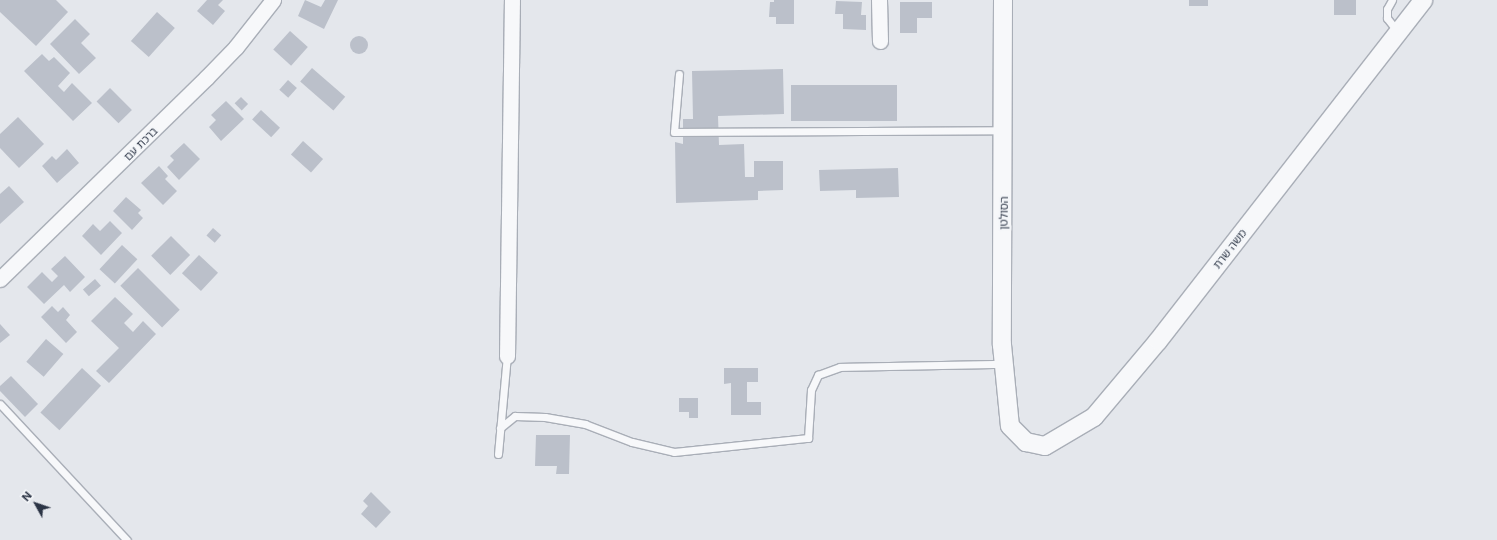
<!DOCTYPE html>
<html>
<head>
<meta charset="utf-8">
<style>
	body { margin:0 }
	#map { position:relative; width:1497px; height:540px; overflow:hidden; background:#e4e7ec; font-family:Inter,"Noto Sans Hebrew",sans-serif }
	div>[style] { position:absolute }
	.building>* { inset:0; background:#bbc0ca; transform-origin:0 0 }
	.round { border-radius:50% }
	.roads { filter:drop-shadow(1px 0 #a9aeb7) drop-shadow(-1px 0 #a9aeb7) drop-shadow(0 1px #a9aeb7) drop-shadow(0 -1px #a9aeb7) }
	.service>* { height:7px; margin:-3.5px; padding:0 3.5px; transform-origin:3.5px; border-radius:3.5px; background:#f7f8fa }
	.minor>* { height:15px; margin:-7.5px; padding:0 7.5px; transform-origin:7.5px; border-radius:7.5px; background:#f7f8fa }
	.tertiary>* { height:18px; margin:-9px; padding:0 9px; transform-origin:9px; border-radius:9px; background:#f7f8fa }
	span { translate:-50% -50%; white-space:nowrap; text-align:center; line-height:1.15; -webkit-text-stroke:4px #f4f6f9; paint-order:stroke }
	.street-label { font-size:11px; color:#2b3445 }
	.north { position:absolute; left:16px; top:484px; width:40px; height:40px; -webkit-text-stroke:3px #f4f6f9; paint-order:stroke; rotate:310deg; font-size:11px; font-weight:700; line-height:16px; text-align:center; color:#2b3445 }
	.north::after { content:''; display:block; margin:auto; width:14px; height:18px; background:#2b3445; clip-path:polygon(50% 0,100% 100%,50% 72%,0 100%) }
</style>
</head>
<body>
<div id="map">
	<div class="building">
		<div style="clip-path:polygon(0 0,56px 0,68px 12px,36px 46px,0 12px)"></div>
		<div style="clip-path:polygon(207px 0,223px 0,218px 5px,225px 11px,213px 25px,197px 11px)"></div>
		<div style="clip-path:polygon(305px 0,321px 7px,325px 0,338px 0,324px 29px,298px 16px)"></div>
		<div style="clip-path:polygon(774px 0,794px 0,794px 24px,776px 24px,776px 17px,769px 17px,770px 2px,774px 2px)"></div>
		<div style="left:1189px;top:0;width:19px;height:6px"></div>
		<div style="left:1334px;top:0;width:22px;height:15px"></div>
		<div style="clip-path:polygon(836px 1px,862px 2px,861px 15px,866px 15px,866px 30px,843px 29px,843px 14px,835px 14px)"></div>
		<div style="clip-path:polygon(900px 2px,932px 2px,932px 18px,917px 18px,917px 33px,900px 33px)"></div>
		<div style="left:157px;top:12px;width:24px;height:39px;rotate:42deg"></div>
		<div style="clip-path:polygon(75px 19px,90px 34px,81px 43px,96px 58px,79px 74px,50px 44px)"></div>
		<div style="left:290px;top:31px;width:24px;height:25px;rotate:42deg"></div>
		<div class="round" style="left:350px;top:36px;width:18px;height:18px"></div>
		<div style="clip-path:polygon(42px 54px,49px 61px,54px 57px,70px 73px,58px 86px,64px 92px,72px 83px,92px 103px,73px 121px,24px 71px)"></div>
		<div style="left:312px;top:68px;width:44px;height:18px;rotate:41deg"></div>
		<div style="clip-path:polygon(783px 69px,784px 114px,718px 116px,719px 145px,744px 144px,745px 177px,754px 177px,754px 161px,783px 161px,783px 190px,758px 191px,758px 200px,676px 203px,675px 142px,683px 144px,683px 119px,693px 119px,692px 71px)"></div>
		<div style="left:288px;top:80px;width:12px;height:13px;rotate:42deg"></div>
		<div style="left:791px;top:85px;width:106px;height:36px"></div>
		<div style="left:110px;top:88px;width:31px;height:19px;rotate:45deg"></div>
		<div style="left:241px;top:97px;width:10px;height:9px;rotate:45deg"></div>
		<div style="clip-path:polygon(226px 101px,244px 119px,221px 141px,209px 127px,216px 120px,211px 115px)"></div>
		<div style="left:261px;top:110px;width:26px;height:13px;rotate:43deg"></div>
		<div style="clip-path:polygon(18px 117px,44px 144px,19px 168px,0 148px,0 134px)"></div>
		<div style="left:303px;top:141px;width:27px;height:18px;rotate:42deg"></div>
		<div style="clip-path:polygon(184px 143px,200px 159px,179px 180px,167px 167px,174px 160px,170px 156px)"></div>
		<div style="clip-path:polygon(67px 149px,79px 163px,57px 183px,42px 166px,52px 156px,56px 160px)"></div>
		<div style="clip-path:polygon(159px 166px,168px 176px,165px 179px,177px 191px,163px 205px,141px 183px)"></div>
		<div style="clip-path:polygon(898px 168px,899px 197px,856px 198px,856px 190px,820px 191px,819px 170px)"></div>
		<div style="clip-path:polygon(9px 186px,24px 202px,0 224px,0 194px)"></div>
		<div style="clip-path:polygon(126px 197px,141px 210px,138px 213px,143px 218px,132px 230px,113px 211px)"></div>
		<div style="clip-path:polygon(110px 221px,122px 233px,101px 255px,82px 236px,93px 224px,100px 231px)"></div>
		<div style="left:213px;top:228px;width:11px;height:10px;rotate:41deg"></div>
		<div style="left:171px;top:236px;width:27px;height:28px;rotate:45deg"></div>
		<div style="left:122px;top:245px;width:21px;height:33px;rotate:43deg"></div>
		<div style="left:199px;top:255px;width:26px;height:25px;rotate:43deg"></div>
		<div style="clip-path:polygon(65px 256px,85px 277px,70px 292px,64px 285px,44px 304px,27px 287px,42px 272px,52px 282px,58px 276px,51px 269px)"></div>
		<div style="left:138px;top:268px;width:59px;height:25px;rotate:45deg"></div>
		<div style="left:95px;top:279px;width:9px;height:16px;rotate:49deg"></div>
		<div style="clip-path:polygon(115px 297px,133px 314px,124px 323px,133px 332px,143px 321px,156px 334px,109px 383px,96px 371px,119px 348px,91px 321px)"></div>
		<div style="clip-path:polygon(52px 306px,58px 312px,63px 307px,70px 315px,66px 320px,77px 332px,66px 343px,41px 317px)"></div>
		<div style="clip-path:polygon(0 324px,10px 335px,0 343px)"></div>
		<div style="left:46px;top:339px;width:23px;height:30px;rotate:41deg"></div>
		<div style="left:82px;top:368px;width:26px;height:61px;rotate:43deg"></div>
		<div style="clip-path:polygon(724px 368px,758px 368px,758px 382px,747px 382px,747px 402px,761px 402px,761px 415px,731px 415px,731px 383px,724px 384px)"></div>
		<div style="clip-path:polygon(11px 376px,38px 404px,25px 417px,0 391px,0 386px)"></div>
		<div style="clip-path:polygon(679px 398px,698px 398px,698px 418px,689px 418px,689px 412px,679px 412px)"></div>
		<div style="clip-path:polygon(536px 435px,570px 435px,569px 474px,556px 474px,557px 466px,535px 466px)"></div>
		<div style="clip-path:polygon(371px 492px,391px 512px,376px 528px,361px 514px,368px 506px,363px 501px)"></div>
	</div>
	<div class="roads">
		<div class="service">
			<div style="left:1392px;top:0;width:10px;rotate:119deg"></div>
			<div style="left:1387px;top:9px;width:9px;rotate:90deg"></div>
			<div style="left:1387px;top:18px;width:16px;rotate:52deg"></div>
			<div style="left:679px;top:74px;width:58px;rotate:94.9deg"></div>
			<div style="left:674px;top:132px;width:329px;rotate:-0.3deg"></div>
			<div style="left:0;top:404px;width:186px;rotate:47deg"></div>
			<div style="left:500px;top:428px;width:19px;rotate:-39deg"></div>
			<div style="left:515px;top:416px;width:30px;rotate:2deg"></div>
			<div style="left:545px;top:417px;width:41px;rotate:9.9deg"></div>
			<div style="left:585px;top:424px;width:50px;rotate:21deg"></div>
			<div style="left:632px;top:442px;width:43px;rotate:13.4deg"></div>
			<div style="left:674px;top:452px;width:135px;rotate:-6deg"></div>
			<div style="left:808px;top:438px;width:48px;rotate:-86.4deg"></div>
			<div style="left:811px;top:390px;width:17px;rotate:-65deg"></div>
			<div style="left:818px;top:375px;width:23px;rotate:-20deg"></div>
			<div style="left:840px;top:367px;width:163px;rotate:-1.1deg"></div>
			<div style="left:498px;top:454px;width:98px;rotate:-84.8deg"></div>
		</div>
		<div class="minor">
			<div style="left:879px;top:0;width:41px;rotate:88.6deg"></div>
			<div style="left:0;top:279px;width:288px;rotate:-44.3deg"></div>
			<div style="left:206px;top:78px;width:43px;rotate:-45.9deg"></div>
			<div style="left:236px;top:47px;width:60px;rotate:-51.8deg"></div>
			<div style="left:507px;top:356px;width:356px;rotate:-89.2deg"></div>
		</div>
		<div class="tertiary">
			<div style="left:1003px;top:0;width:345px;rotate:90.2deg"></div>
			<div style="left:1002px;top:345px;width:81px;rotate:84.4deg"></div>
			<div style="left:1010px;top:426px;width:23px;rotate:45deg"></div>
			<div style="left:1026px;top:442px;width:19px;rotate:12deg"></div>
			<div style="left:1045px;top:446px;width:57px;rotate:-30.6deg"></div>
			<div style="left:1094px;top:417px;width:99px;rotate:-49.9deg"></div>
			<div style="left:1158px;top:341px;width:432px;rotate:-52.1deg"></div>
		</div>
	</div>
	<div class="street-label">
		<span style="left:141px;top:144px;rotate:-45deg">ברכת עם</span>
		<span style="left:1004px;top:213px;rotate:-89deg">הסולטן</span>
		<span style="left:1230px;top:249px;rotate:-52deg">משה שרת</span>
	</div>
	<div class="north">N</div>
</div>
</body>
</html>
